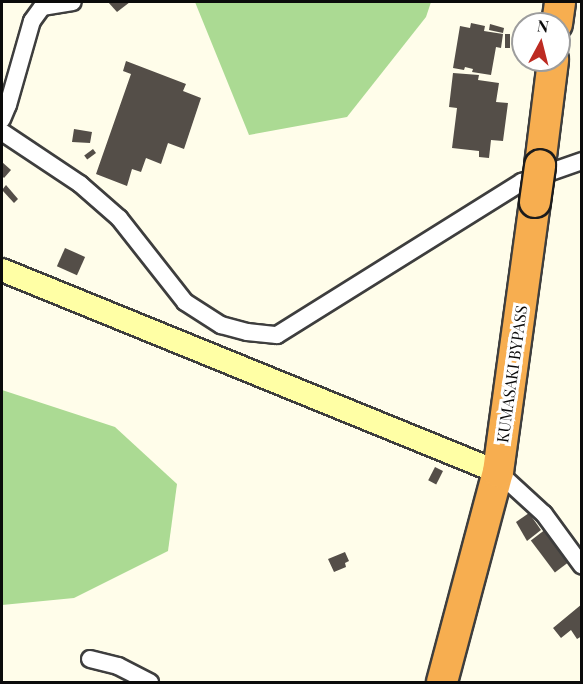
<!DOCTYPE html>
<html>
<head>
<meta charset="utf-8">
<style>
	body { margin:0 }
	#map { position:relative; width:583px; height:684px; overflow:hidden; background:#fffdea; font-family:"Playfair Display",serif }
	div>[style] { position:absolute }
	.forest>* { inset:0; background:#abda93 }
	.building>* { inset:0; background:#544e48; transform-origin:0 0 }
	.roads { filter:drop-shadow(2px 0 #3e3e3e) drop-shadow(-2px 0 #3e3e3e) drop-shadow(0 2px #3e3e3e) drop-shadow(0 -2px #3e3e3e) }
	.street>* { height:16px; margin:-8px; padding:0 8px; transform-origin:8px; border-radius:8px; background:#fff }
	.secondary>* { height:22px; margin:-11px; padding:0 11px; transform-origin:11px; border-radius:11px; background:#ffffa5 }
	.highway>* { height:30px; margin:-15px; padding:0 15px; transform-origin:15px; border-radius:15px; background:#f7ae50 }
	.bridges { filter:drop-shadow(2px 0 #1c1c1c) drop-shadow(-2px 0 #1c1c1c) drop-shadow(0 2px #1c1c1c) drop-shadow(0 -2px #1c1c1c) }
	.highway-bridge>* { height:30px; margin:-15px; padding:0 15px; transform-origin:15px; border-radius:15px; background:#f7ae50 }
	span { translate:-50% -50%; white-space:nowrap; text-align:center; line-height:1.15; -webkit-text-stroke:6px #fff; paint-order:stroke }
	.street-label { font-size:16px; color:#0b0b0b }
	.frame { position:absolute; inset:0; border:3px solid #0b0b0b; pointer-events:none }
	.north { position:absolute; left:511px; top:12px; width:60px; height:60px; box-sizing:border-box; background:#fff; border:2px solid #9d9d9d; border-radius:50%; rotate:7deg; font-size:16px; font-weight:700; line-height:24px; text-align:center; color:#0b0b0b }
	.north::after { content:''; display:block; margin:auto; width:21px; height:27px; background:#bd2b22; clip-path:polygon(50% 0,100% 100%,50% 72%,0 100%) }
</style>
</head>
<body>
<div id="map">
	<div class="forest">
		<div style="clip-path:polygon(195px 2px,431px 2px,426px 17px,347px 117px,249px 135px)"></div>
		<div style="clip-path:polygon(2px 390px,115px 427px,177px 484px,168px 551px,74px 598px,2px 605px)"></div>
	</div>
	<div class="building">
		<div style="clip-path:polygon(108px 2px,130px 2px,117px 12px)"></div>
		<div style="clip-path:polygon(471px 23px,485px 26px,484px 31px,503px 34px,501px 48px,496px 47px,491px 75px,472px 72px,473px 69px,465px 67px,464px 70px,453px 68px,460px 26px,470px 28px)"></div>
		<div style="clip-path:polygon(490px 24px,504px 28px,503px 33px,489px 30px)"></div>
		<div style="left:505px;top:34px;width:5px;height:14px"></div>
		<div style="clip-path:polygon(126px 61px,186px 84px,183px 91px,201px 98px,184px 149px,168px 143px,161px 164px,146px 158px,141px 172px,132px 169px,127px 186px,96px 174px,131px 74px,123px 71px)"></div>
		<div style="clip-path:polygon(453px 73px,479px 75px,478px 80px,499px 83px,496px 102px,508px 103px,503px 141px,491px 140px,489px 158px,479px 157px,479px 151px,452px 148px,457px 108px,449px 107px)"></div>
		<div style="clip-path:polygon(74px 129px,92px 132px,90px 143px,72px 142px)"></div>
		<div style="left:93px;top:149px;width:5px;height:11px;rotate:53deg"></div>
		<div style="clip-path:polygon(2px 162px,11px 170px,4px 178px,2px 176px)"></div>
		<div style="clip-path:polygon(6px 185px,18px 199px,14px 203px,2px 190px)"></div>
		<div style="left:65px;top:248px;width:22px;height:20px;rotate:24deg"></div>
		<div style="left:435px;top:467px;width:9px;height:15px;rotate:27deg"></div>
		<div style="clip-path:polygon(529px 513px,541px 530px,527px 541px,516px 522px)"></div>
		<div style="left:546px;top:529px;width:40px;height:19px;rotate:53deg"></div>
		<div style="clip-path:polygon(345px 552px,349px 561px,345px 563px,346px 567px,334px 572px,328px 559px)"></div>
		<div style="clip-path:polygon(582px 604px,582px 636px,577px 639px,571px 630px,561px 638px,553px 628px)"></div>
	</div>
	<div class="roads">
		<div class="street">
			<div style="left:2px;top:119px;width:15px;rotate:-67deg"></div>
			<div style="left:8px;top:105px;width:87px;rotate:-74.1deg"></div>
			<div style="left:32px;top:21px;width:17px;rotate:-54deg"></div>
			<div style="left:42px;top:7px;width:31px;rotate:-9deg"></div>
			<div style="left:2px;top:132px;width:94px;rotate:33.7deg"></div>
			<div style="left:80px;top:184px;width:52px;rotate:41.1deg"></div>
			<div style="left:119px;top:218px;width:107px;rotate:51.8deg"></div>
			<div style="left:185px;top:302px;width:43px;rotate:32.6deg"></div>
			<div style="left:221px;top:325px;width:27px;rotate:15deg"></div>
			<div style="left:247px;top:332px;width:30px;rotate:6deg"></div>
			<div style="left:277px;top:335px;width:289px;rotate:-32deg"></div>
			<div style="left:522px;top:182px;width:64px;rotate:-19.3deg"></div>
			<div style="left:498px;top:472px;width:62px;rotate:42.4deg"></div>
			<div style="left:544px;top:514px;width:64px;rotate:53.8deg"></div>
			<div style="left:90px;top:659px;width:29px;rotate:14deg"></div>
			<div style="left:118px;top:666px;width:36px;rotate:27deg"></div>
		</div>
		<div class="secondary">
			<div style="left:2px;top:270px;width:536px;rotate:22.16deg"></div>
		</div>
		<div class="highway">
			<div style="left:557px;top:24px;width:22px;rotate:-82deg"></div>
			<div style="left:540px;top:165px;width:106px;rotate:-82.9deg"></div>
			<div style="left:442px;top:682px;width:217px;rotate:-75.1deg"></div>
			<div style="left:498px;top:472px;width:273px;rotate:-82.2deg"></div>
		</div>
	</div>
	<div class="bridges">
		<div class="highway-bridge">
			<div style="left:535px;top:202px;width:37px;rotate:-82deg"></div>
		</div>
	</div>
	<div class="street-label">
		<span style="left:512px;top:374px;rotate:-82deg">KUMASAKI BYPASS</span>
	</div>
	<div class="frame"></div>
	<div class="north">N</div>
</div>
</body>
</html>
